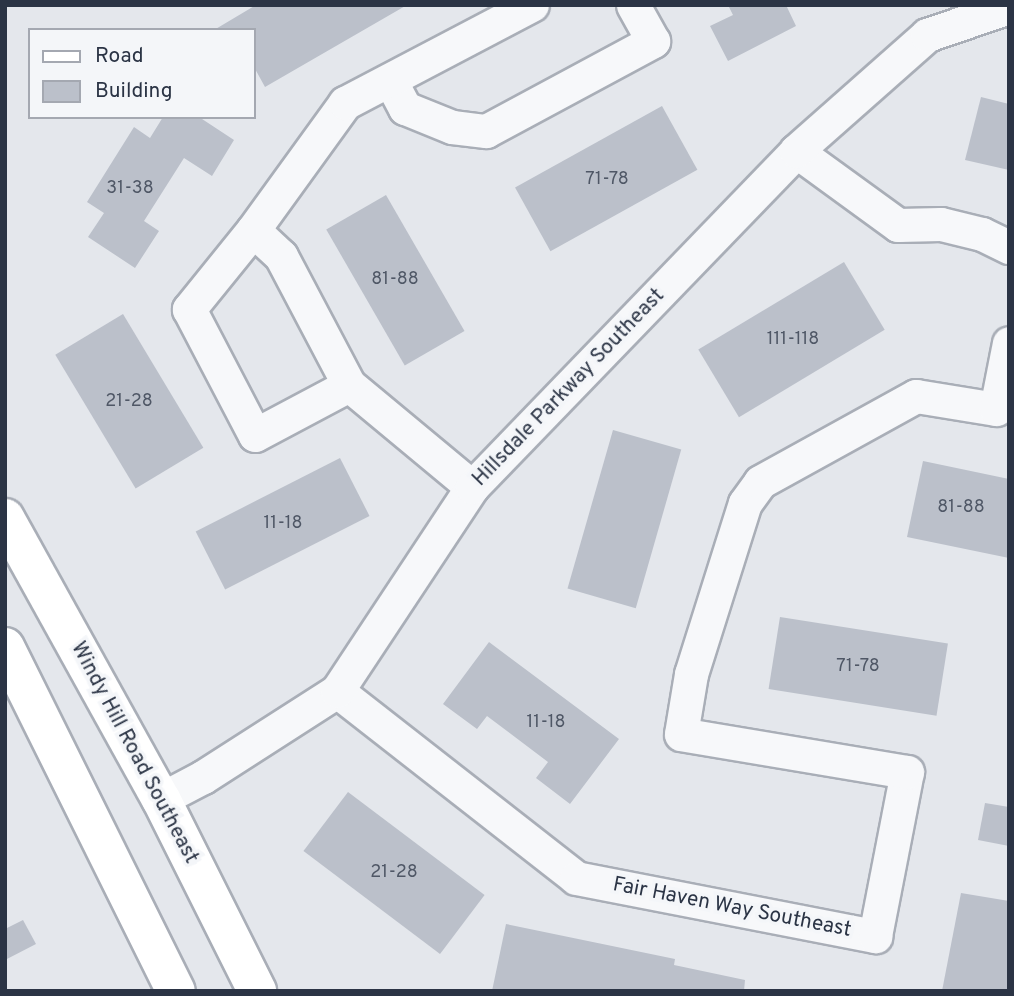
<!DOCTYPE html>
<html>
<head>
<meta charset="utf-8">
<style>
	body { margin:0 }
	#map { position:relative; width:1014px; height:996px; overflow:hidden; background:#e4e7ec; font-family:Overpass,sans-serif }
	div>[style] { position:absolute }
	.building>* { inset:0; background:#bbc0ca; transform-origin:0 0 }
	.roads { filter:drop-shadow(2px 0 #a9aeb7) drop-shadow(-2px 0 #a9aeb7) drop-shadow(0 2px #a9aeb7) drop-shadow(0 -2px #a9aeb7) }
	.minor>* { height:33px; margin:-16.5px; padding:0 16.5px; transform-origin:16.5px; border-radius:16.5px; background:#f7f8fa }
	.secondary>* { height:38px; margin:-19px; padding:0 19px; transform-origin:19px; border-radius:19px; background:#fff }
	span { translate:-50% -50%; white-space:nowrap; text-align:center; line-height:1.15; -webkit-text-stroke:7px #f4f6f9; paint-order:stroke }
	.number-label { font-size:18px; color:#4f5766 }
	.number-label span { -webkit-text-stroke-width:0 }
	.street-label { font-size:21px; color:#2b3445 }
	.frame { position:absolute; inset:0; border:7px solid #2b3445; pointer-events:none }
	.legend { position:absolute; left:28px; top:28px; width:228px; height:91px; box-sizing:border-box; background:#f4f6f9; border:2px solid #a4a8b1; margin:0; padding:9px 12px; list-style:none; font-size:21px; color:#2b3445 }
	.legend li { display:flex; align-items:center; gap:14px; height:35px }
	.legend b { width:35px; border:2px solid #a4a8b1 }
</style>
</head>
<body>
<div id="map">
	<div class="building">
		<div style="clip-path:polygon(256px 5px,407px 5px,265px 87px,254px 67px,254px 30px,214px 30px)"></div>
		<div style="clip-path:polygon(728px 5px,786px 5px,796px 26px,728px 61px,710px 26px,733px 15px)"></div>
		<div style="clip-path:polygon(981px 97px,1009px 104px,1009px 170px,965px 160px)"></div>
		<div style="left:662px;top:106px;width:73px;height:168px;rotate:61deg"></div>
		<div style="clip-path:polygon(163px 117px,199px 117px,234px 140px,212px 176px,184px 158px,144px 221px,159px 231px,135px 268px,88px 237px,104px 213px,87px 202px,134px 127px,150px 138px)"></div>
		<div style="left:386px;top:195px;width:157px;height:69px;rotate:60deg"></div>
		<div style="left:844px;top:262px;width:79px;height:170px;rotate:59deg"></div>
		<div style="left:123px;top:314px;width:156px;height:79px;rotate:59deg"></div>
		<div style="left:613px;top:430px;width:71px;height:165px;rotate:16deg"></div>
		<div style="left:340px;top:458px;width:65px;height:162px;rotate:63deg"></div>
		<div style="clip-path:polygon(923px 461px,1009px 479px,1009px 558px,907px 537px)"></div>
		<div style="left:780px;top:617px;width:170px;height:73px;rotate:9deg"></div>
		<div style="clip-path:polygon(489px 642px,619px 739px,570px 804px,536px 778px,548px 762px,487px 716px,477px 729px,443px 704px)"></div>
		<div style="left:348px;top:792px;width:171px;height:74px;rotate:37deg"></div>
		<div style="clip-path:polygon(985px 803px,1009px 807px,1009px 846px,978px 840px)"></div>
		<div style="clip-path:polygon(961px 893px,1009px 901px,1009px 991px,942px 991px)"></div>
		<div style="clip-path:polygon(23px 920px,36px 944px,5px 960px,5px 929px)"></div>
		<div style="clip-path:polygon(506px 924px,675px 959px,674px 965px,745px 980px,744px 991px,492px 991px)"></div>
	</div>
	<div class="roads">
		<div class="minor">
			<div style="left:390px;top:80px;width:32px;rotate:62deg"></div>
			<div style="left:405px;top:108px;width:51px;rotate:22deg"></div>
			<div style="left:452px;top:127px;width:34px;rotate:7deg"></div>
			<div style="left:486px;top:131px;width:190px;rotate:-28.3deg"></div>
			<div style="left:653px;top:41px;width:41px;rotate:-119.1deg"></div>
			<div style="left:796px;top:151px;width:126px;rotate:36deg"></div>
			<div style="left:898px;top:225px;width:43px;rotate:-1.3deg"></div>
			<div style="left:941px;top:224px;width:42px;rotate:13.7deg"></div>
			<div style="left:982px;top:234px;width:30px;rotate:26deg"></div>
			<div style="left:253px;top:230px;width:102px;rotate:129deg"></div>
			<div style="left:189px;top:309px;width:142px;rotate:62.4deg"></div>
			<div style="left:255px;top:435px;width:106px;rotate:-28deg"></div>
			<div style="left:472px;top:487px;width:160px;rotate:-140.3deg"></div>
			<div style="left:349px;top:385px;width:146px;rotate:-117.8deg"></div>
			<div style="left:281px;top:256px;width:38px;rotate:-137deg"></div>
			<div style="left:253px;top:230px;width:157px;rotate:-54.1deg"></div>
			<div style="left:345px;top:103px;width:211px;rotate:-27.7deg"></div>
			<div style="left:337px;top:691px;width:303px;rotate:38deg"></div>
			<div style="left:576px;top:878px;width:305px;rotate:11deg"></div>
			<div style="left:875px;top:936px;width:167px;rotate:-79deg"></div>
			<div style="left:907px;top:772px;width:229px;rotate:-170.5deg"></div>
			<div style="left:681px;top:734px;width:61px;rotate:-80.5deg"></div>
			<div style="left:691px;top:674px;width:179px;rotate:-72.5deg"></div>
			<div style="left:745px;top:503px;width:26px;rotate:-54deg"></div>
			<div style="left:760px;top:482px;width:178px;rotate:-28.9deg"></div>
			<div style="left:916px;top:396px;width:81px;rotate:9.2deg"></div>
			<div style="left:996px;top:409px;width:67px;rotate:-78.9deg"></div>
			<div style="left:161px;top:799px;width:47px;rotate:-27.6deg"></div>
			<div style="left:203px;top:777px;width:159px;rotate:-32.7deg"></div>
			<div style="left:337px;top:691px;width:245px;rotate:-56.5deg"></div>
			<div style="left:472px;top:487px;width:467px;rotate:-46deg"></div>
			<div style="left:796px;top:151px;width:175px;rotate:-41.5deg"></div>
			<div style="left:927px;top:35px;width:87px;rotate:-18.9deg"></div>
		</div>
		<div class="secondary">
			<div style="left:5px;top:518px;width:321px;rotate:61deg"></div>
			<div style="left:161px;top:799px;width:215px;rotate:63.4deg"></div>
			<div style="left:5px;top:647px;width:384px;rotate:63.6deg"></div>
		</div>
	</div>
	<div class="number-label">
		<span style="left:607px;top:180px">71-78</span>
		<span style="left:130px;top:189px">31-38</span>
		<span style="left:395px;top:280px">81-88</span>
		<span style="left:793px;top:340px">111-118</span>
		<span style="left:129px;top:402px">21-28</span>
		<span style="left:961px;top:508px">81-88</span>
		<span style="left:283px;top:524px">11-18</span>
		<span style="left:858px;top:667px">71-78</span>
		<span style="left:546px;top:723px">11-18</span>
		<span style="left:394px;top:873px">21-28</span>
	</div>
	<div class="street-label">
		<span style="left:569px;top:388px;rotate:-46deg">Hillsdale Parkway Southeast</span>
		<span style="left:134px;top:753px;rotate:62deg">Windy Hill Road Southeast</span>
		<span style="left:732px;top:908px;rotate:11deg">Fair Haven Way Southeast</span>
	</div>
	<div class="frame"></div>
	<ul class="legend">
	<li><b style="height:9px;background:#fff"></b>Road</li>
	<li><b style="height:19px;background:#bbc0ca"></b>Building</li>
	</ul>
</div>
</body>
</html>
